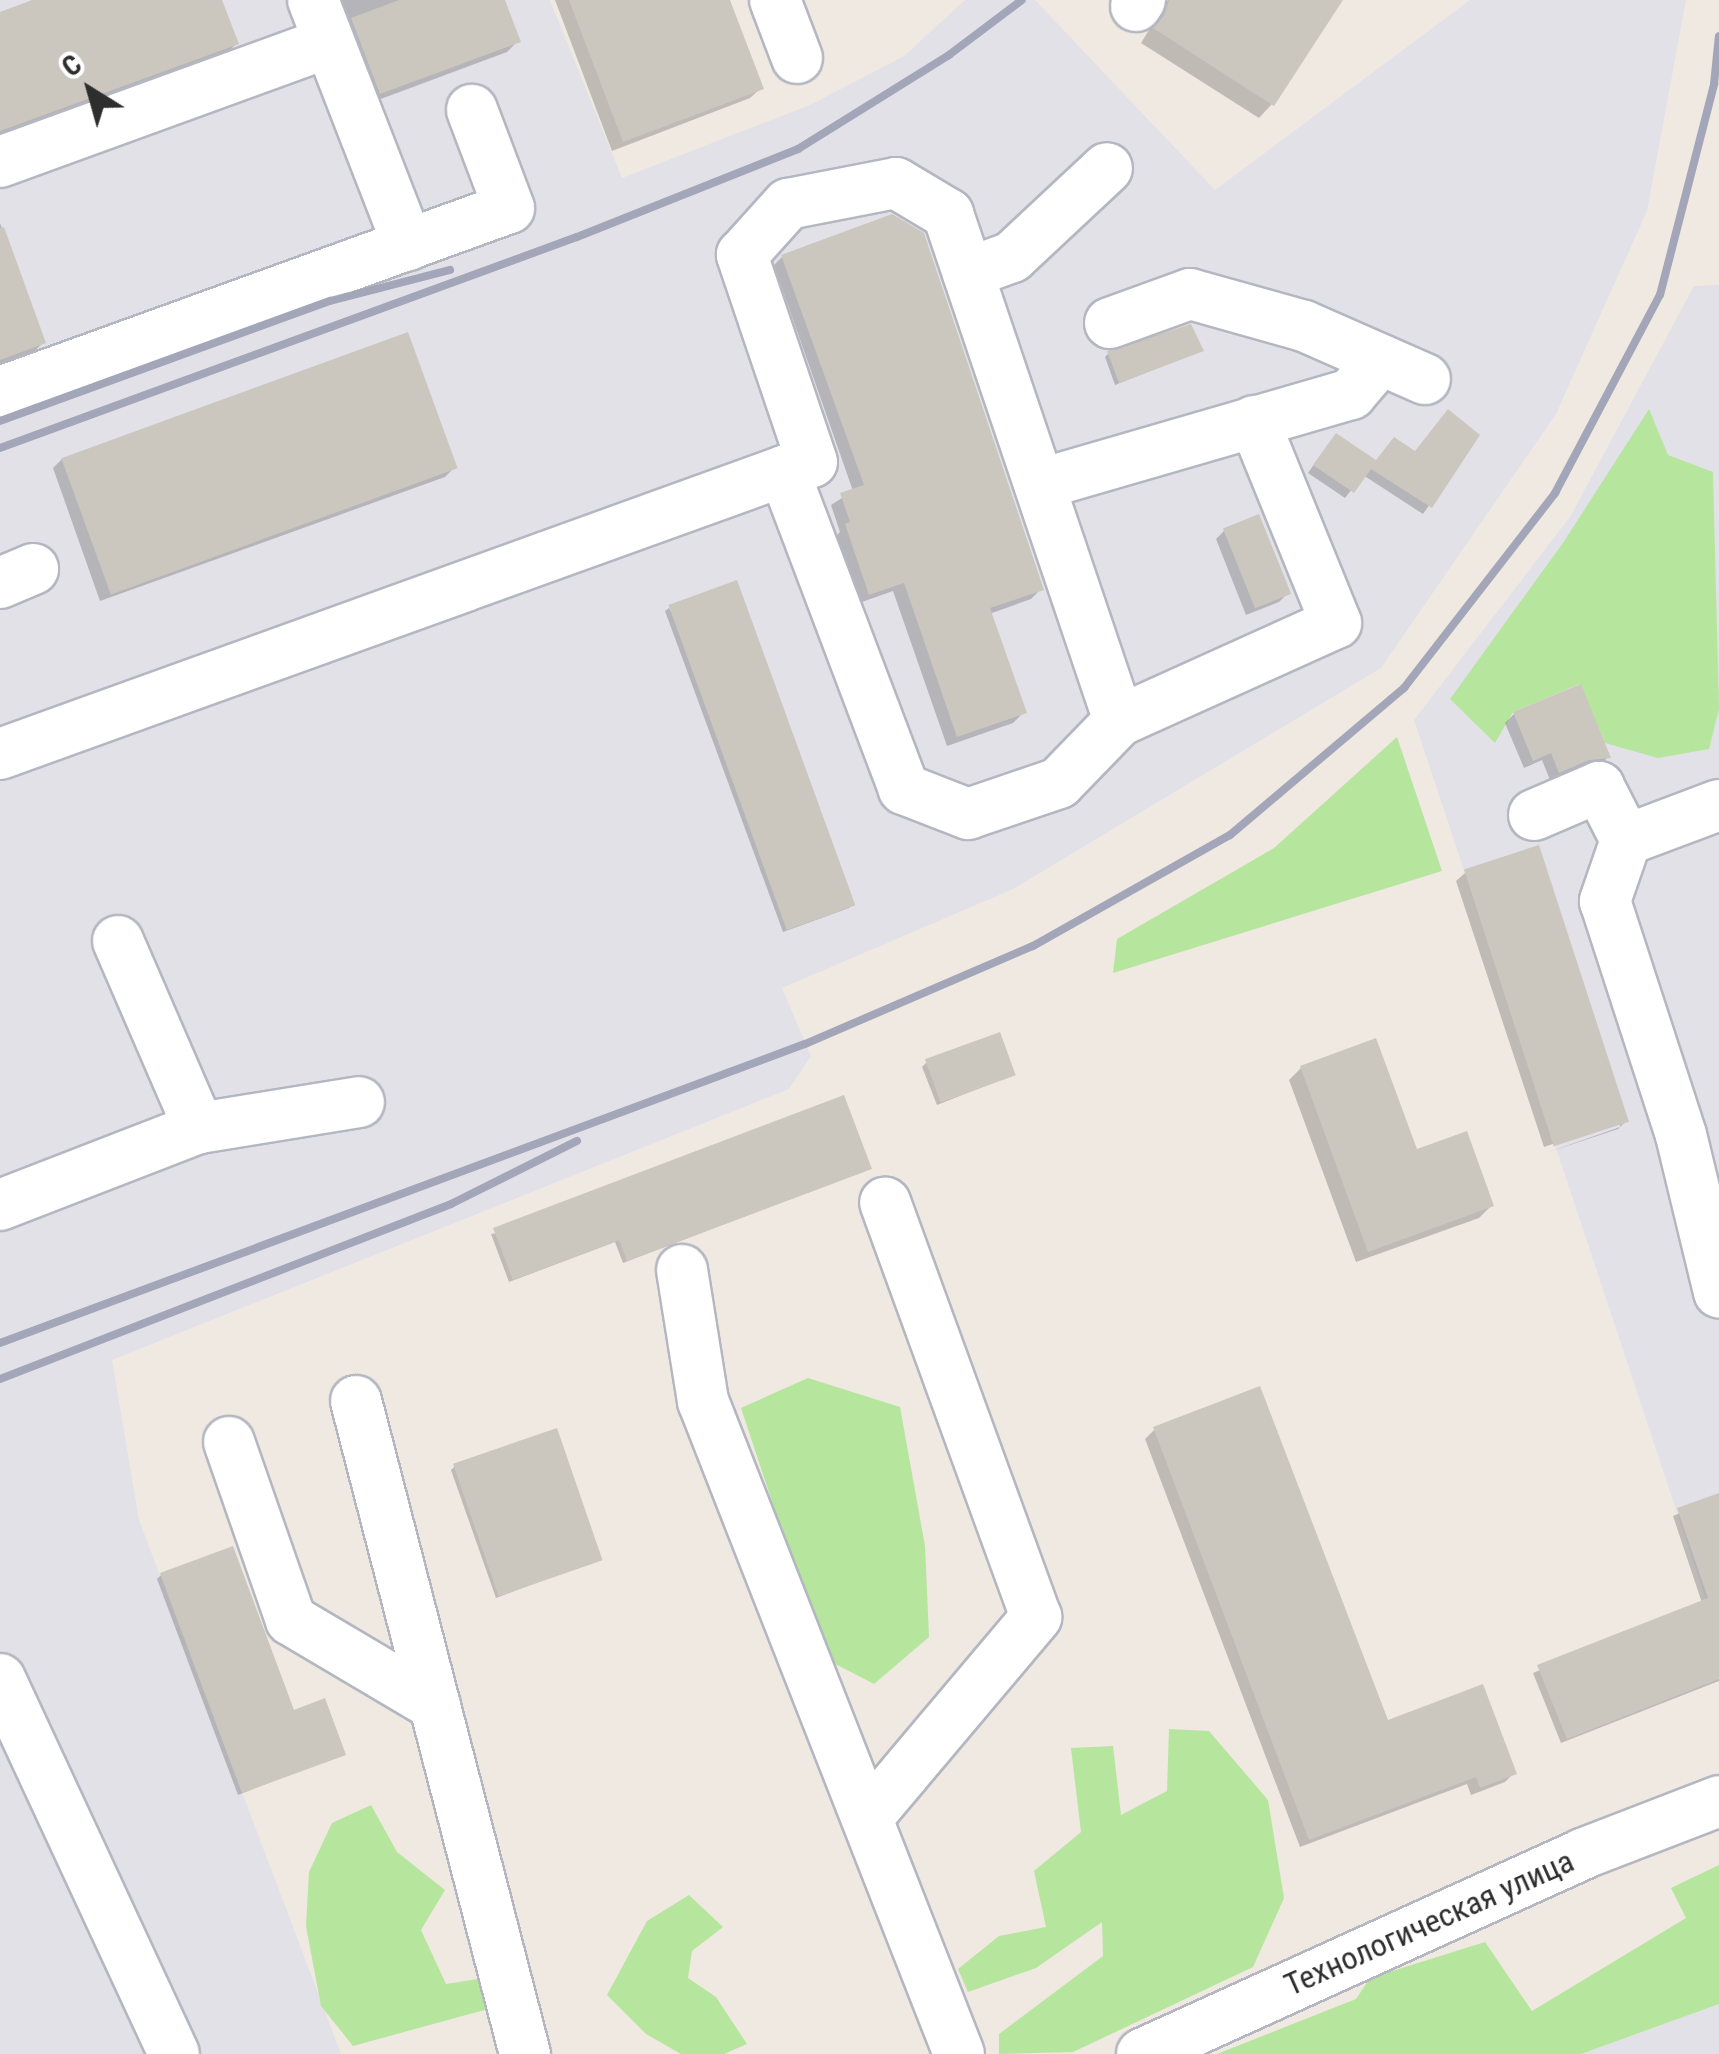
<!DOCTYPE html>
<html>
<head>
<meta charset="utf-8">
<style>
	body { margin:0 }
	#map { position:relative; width:1719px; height:2054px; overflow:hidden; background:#efe9e1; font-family:"Roboto Condensed",sans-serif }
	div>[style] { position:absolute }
	.industrial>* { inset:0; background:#e3e1e8 }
	.green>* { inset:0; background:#b6e59e }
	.shadow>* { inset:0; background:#0003 }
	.building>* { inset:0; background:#cbc7bf; transform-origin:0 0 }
	.roads { filter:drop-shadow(2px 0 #b4b7c1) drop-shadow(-2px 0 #b4b7c1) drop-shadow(0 2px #b4b7c1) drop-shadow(0 -2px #b4b7c1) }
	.minor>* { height:50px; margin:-25px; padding:0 25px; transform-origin:25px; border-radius:25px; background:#fff }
	.rail>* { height:8px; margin:-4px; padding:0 4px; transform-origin:4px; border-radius:4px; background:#a3a6b8 }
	span { translate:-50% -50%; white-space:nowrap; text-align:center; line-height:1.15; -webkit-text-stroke:8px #fff; paint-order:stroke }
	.street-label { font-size:32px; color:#2e2e2e }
	.north { position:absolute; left:40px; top:40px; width:100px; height:100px; -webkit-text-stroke:8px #fff; paint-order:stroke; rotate:323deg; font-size:28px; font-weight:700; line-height:40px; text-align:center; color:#2e2e2e }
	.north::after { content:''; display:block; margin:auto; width:35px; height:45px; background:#2e2e2e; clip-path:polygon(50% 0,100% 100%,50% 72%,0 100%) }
</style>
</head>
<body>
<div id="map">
	<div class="industrial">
		<div style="clip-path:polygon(0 0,550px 0,622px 178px,810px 105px,904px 56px,965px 0,1035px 0,1215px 190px,1470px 0,1686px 0,1647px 211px,1556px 414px,1381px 668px,1013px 889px,782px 988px,811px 1056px,789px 1089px,112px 1360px,139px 1520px,341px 2054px,0 2054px)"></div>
		<div style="clip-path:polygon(1719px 285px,1719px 1639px,1414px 720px,1570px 517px,1694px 286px)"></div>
		<div style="clip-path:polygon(1719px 2004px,1719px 2054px,1581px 2054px)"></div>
	</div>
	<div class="green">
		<div style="clip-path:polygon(1649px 409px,1668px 455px,1713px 472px,1719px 709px,1709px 749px,1658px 758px,1605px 743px,1580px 684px,1513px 712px,1495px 743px,1450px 699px,1563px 543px)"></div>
		<div style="clip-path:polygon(1397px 737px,1442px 871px,1113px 973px,1117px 939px,1274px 848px)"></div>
		<div style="clip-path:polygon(808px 1378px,900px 1407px,925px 1546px,929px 1637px,874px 1684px,824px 1658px,741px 1408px)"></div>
		<div style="clip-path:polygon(1169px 1729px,1209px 1731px,1268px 1800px,1284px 1898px,1253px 1967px,1073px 2052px,999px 2054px,999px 2034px,1103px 1956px,1102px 1922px,1036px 1968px,968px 1992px,958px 1969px,999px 1936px,1046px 1927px,1034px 1871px,1081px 1832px,1071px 1748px,1113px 1746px,1121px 1815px,1167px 1791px)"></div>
		<div style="clip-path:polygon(371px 1805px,397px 1852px,445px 1890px,421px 1930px,446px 1984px,484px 1978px,488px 2009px,353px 2046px,321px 2006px,306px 1926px,309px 1872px,332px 1823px)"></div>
		<div style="clip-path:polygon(1719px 1865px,1719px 2004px,1581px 2054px,1217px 2054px,1356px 1999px,1370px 1978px,1485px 1942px,1532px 2011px,1686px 1918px,1671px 1888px)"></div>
		<div style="clip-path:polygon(689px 1895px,723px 1927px,692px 1951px,688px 1978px,716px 1997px,747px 2044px,724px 2054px,681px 2054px,646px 2034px,607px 1995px,647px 1921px)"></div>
	</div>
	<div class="shadow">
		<div style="clip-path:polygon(39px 0,220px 0,236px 44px,223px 57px,0 141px,0 15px)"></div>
		<div style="clip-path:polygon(334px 0,502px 0,518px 41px,507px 52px,370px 103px)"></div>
		<div style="clip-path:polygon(555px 0,727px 0,761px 88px,750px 98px,612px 151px)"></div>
		<div style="clip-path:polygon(1168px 0,1340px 0,1272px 104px,1259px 118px,1141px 43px)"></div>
		<div style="clip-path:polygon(0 223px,43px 343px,29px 356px,0 367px)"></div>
		<div style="clip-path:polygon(784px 255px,1041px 589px,1031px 599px,989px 614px,1024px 712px,1013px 723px,947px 746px,893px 591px,859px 603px,835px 537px,840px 532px,831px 505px,853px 491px,774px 265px)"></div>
		<div style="clip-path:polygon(1201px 351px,1115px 385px,1105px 357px,1109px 353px)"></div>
		<div style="clip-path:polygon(1477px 436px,1423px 514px,1363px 475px,1345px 498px,1308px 473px,1329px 443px,1375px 463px)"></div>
		<div style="clip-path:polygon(62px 459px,454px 468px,445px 477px,100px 601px,53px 468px)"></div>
		<div style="clip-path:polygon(1225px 530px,1288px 593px,1279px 602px,1246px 615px,1216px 539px)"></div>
		<div style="clip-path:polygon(669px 608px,853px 904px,849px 908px,783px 932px,665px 611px)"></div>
		<div style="clip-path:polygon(1514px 714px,1608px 757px,1599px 766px,1577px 768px,1550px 780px,1542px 760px,1524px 768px,1505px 723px)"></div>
		<div style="clip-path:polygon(1465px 873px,1627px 1120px,1618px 1129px,1546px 1153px,1620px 1127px,1620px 1121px,1544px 1147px,1456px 881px)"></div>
		<div style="clip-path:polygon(926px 1063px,1013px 1075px,937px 1105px,922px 1067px)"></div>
		<div style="clip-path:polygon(1301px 1068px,1416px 1152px,1491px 1206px,1479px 1218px,1356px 1262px,1289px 1080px)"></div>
		<div style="clip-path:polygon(869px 1169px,623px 1263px,615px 1242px,509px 1282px,491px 1234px)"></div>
		<div style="clip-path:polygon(1154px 1430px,1387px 1723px,1514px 1773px,1505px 1782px,1471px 1795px,1467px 1784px,1300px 1847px,1145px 1439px)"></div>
		<div style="clip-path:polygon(455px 1466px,600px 1559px,496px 1598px,451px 1470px)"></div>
		<div style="clip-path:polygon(1719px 1496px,1719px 1681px,1561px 1743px,1533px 1673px,1702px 1603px,1673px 1516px)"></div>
		<div style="clip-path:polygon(161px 1575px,293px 1713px,343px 1754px,238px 1795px,157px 1579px)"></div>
	</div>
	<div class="building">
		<div style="clip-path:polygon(32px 0,222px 0,239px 44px,0 131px,0 12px)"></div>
		<div style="clip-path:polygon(399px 0,505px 0,521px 42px,380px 94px,351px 18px)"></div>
		<div style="clip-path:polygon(569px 0,730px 0,764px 89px,623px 142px)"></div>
		<div style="clip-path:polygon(1169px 0,1343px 0,1274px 106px,1153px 28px,1164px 16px)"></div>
		<div style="clip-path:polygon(892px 214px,924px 233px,1044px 590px,990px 608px,1027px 713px,957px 737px,904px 583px,869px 595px,845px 524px,850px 522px,840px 493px,864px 485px,781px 255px)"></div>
		<div style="clip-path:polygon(4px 227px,46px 343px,0 360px,0 228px)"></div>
		<div style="clip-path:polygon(1191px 324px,1204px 351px,1119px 383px,1107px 351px)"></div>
		<div style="left:408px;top:332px;width:145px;height:369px;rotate:70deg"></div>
		<div style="clip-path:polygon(1448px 409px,1480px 435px,1432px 508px,1371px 469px,1354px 493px,1313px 465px,1336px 433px,1376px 460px,1394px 437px,1415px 451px)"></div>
		<div style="left:1259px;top:514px;width:86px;height:39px;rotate:68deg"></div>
		<div style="left:737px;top:580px;width:346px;height:73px;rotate:70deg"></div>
		<div style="clip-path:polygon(1581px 684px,1611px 758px,1589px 760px,1559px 773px,1551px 753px,1533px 761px,1513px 712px)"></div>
		<div style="left:1539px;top:845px;width:291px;height:79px;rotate:72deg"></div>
		<div style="left:1000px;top:1032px;width:46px;height:80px;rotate:70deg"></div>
		<div style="clip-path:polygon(1376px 1038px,1417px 1149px,1467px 1131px,1494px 1206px,1368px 1252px,1300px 1066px)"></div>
		<div style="clip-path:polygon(844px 1095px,872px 1169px,627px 1261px,619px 1240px,513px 1280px,493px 1228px)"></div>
		<div style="clip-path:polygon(1260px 1386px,1388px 1720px,1483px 1684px,1517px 1774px,1480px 1788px,1476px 1777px,1309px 1840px,1153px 1427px)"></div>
		<div style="left:557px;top:1428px;width:140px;height:110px;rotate:71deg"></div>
		<div style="clip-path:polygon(1719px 1493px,1719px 1679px,1567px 1739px,1537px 1665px,1708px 1598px,1677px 1508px)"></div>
		<div style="clip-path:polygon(233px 1546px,294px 1710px,325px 1698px,346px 1755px,242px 1793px,160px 1573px)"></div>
	</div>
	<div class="roads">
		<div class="minor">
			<div style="left:313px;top:0;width:263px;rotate:68.8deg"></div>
			<div style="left:775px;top:0;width:62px;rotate:69.2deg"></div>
			<div style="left:1136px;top:6px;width:7px;rotate:-56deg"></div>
			<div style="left:0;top:162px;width:350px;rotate:-20deg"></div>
			<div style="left:968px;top:273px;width:47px;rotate:-20deg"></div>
			<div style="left:1012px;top:257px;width:130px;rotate:-43.1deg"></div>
			<div style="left:1110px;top:323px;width:85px;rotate:-19.9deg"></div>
			<div style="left:1190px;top:294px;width:118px;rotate:15.7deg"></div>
			<div style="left:1304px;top:326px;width:132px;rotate:23.7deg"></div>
			<div style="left:0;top:392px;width:541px;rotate:-19.87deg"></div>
			<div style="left:509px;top:208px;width:105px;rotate:-110.7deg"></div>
			<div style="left:1041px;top:484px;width:323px;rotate:-16.2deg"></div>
			<div style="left:1351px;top:394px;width:45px;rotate:-49.5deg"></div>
			<div style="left:0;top:583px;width:36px;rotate:-23deg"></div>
			<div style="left:1119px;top:721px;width:238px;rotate:-24.3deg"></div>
			<div style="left:1336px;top:623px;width:218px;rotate:-112.1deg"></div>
			<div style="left:0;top:754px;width:834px;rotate:-19.85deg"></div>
			<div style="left:784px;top:471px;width:29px;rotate:-18deg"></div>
			<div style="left:812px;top:462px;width:219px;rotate:-108.7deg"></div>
			<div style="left:742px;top:255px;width:69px;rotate:-48deg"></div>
			<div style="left:788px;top:204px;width:110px;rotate:-11deg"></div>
			<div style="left:896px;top:183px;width:61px;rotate:30.8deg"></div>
			<div style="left:948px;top:214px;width:535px;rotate:71.36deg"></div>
			<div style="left:1119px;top:721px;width:86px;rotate:134.1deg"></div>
			<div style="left:1059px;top:783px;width:96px;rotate:161.2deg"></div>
			<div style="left:968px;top:814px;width:69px;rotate:-158.7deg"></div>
			<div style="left:904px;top:789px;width:340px;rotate:-110.7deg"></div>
			<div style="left:1719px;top:805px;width:99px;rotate:159.4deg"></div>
			<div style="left:1626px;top:840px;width:65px;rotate:109deg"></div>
			<div style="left:1605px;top:901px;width:246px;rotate:72deg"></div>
			<div style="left:1681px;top:1135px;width:162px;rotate:76.4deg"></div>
			<div style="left:1534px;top:815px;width:71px;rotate:-23.3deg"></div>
			<div style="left:1599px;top:787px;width:59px;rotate:63deg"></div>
			<div style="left:118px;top:941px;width:204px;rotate:66.6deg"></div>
			<div style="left:0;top:1205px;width:213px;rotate:-21.2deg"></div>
			<div style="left:199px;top:1128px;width:162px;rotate:-9.2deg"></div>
			<div style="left:682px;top:1270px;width:133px;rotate:80.9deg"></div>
			<div style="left:703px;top:1401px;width:701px;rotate:68.59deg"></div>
			<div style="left:356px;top:1401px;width:675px;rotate:75.49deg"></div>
			<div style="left:229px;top:1442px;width:188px;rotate:70.8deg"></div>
			<div style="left:291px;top:1620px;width:167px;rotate:30.6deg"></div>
			<div style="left:0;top:1679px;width:413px;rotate:65.1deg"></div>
			<div style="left:867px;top:1818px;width:263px;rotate:-49.9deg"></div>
			<div style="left:1036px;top:1617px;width:441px;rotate:-110deg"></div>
			<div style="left:1142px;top:2054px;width:483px;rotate:-24.4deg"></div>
			<div style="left:1582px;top:1854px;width:147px;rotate:-21.1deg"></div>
		</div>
	</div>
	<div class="rail">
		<div style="left:0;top:421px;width:351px;rotate:-20deg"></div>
		<div style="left:330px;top:301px;width:124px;rotate:-14.5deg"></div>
		<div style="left:0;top:448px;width:614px;rotate:-20.09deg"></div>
		<div style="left:577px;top:237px;width:238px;rotate:-21.7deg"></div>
		<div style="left:798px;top:149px;width:178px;rotate:-31.9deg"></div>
		<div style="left:949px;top:55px;width:91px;rotate:-37deg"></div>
		<div style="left:0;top:1343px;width:859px;rotate:-20.38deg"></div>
		<div style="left:805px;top:1044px;width:248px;rotate:-23.3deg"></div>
		<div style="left:1033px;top:946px;width:226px;rotate:-29.4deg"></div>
		<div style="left:1230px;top:835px;width:228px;rotate:-40.2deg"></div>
		<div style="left:1404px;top:688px;width:247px;rotate:-52.2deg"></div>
		<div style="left:1555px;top:493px;width:224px;rotate:-62.1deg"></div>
		<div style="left:1660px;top:295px;width:218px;rotate:-75.6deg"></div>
		<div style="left:1714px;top:84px;width:48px;rotate:-84.1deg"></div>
		<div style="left:0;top:1379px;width:484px;rotate:-21.2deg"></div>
		<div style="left:451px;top:1204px;width:141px;rotate:-26.6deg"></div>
	</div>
	<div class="street-label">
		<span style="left:1429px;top:1923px;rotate:-24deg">Технологическая улица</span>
	</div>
	<div class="north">С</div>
</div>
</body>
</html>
